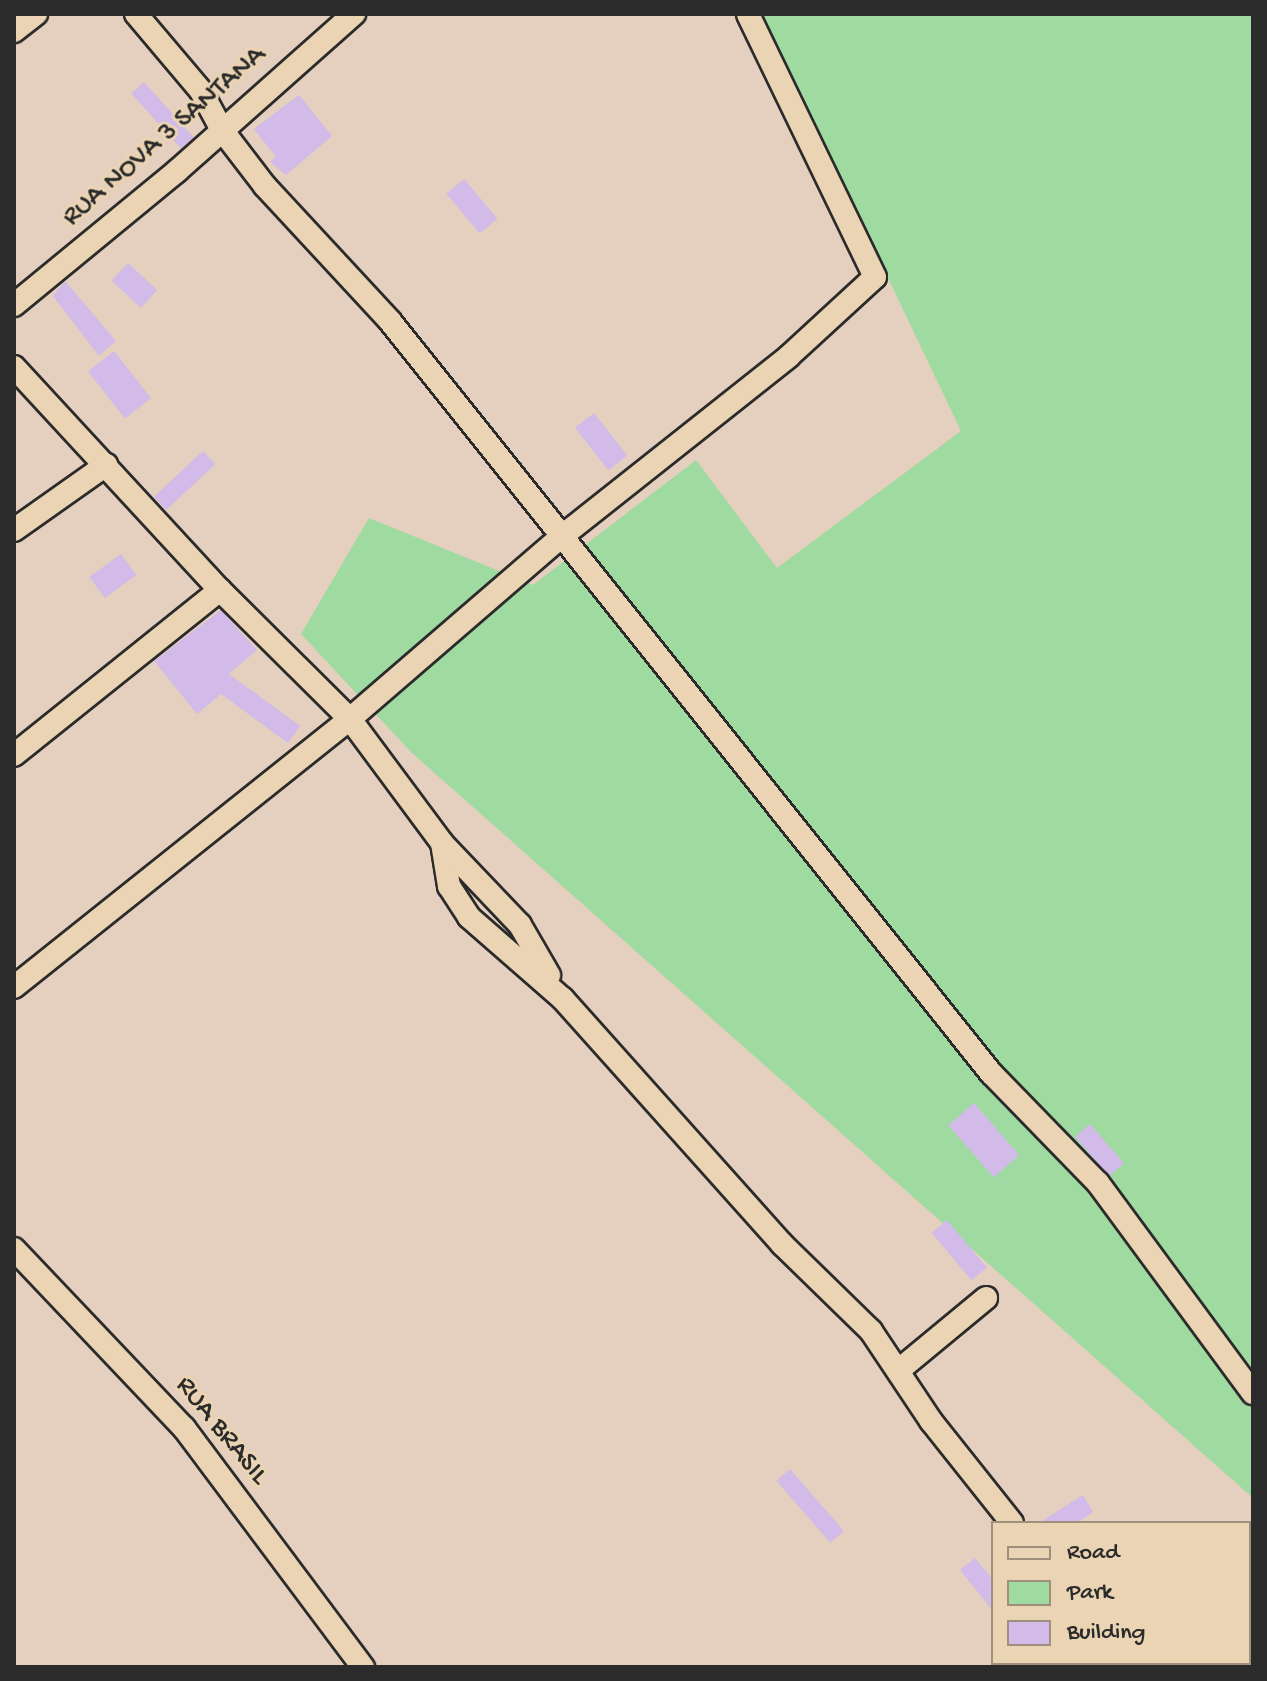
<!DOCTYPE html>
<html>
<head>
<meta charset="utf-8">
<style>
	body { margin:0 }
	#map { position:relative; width:1267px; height:1681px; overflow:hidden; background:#e5cfbe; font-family:"Gochi Hand",sans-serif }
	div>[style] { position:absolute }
	.green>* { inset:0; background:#9fdaa0 }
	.building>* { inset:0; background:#d2bae9; transform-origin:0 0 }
	.roads { filter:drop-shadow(2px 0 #2b2b2b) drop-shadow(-2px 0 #2b2b2b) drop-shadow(0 2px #2b2b2b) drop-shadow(0 -2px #2b2b2b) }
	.minor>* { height:22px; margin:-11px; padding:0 11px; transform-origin:11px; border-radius:11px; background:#ead4b3 }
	span { translate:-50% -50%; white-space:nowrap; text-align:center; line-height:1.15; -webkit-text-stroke:6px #ead4b3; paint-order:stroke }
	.street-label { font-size:28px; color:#2b2b2b }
	.frame { position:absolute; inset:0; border:16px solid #2b2b2b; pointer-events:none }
	.legend { position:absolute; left:991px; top:1521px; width:260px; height:144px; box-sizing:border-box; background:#ead4b3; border:2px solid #9e907d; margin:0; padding:10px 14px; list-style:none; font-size:24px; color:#2b2b2b }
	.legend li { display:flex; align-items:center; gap:16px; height:40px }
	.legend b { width:40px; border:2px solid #9e907d }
</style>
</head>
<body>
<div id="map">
	<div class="green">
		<div style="clip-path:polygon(762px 14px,1253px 14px,1253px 1498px,412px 753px,301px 634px,369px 518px,533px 585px,696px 460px,777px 568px,961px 431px)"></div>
	</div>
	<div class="building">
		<div style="left:144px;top:82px;width:74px;height:17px;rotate:48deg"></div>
		<div style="clip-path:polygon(299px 95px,332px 136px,286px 175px,270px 162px,276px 157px,254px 129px)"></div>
		<div style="left:464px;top:179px;width:52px;height:23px;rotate:50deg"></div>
		<div style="left:128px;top:263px;width:40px;height:24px;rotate:43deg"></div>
		<div style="clip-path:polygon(65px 281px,116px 341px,99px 356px,53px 296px)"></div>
		<div style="left:114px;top:351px;width:60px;height:33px;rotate:52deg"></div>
		<div style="left:594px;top:413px;width:54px;height:24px;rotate:52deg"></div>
		<div style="left:203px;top:451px;width:18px;height:67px;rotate:47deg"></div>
		<div style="left:121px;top:554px;width:26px;height:39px;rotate:54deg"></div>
		<div style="clip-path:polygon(221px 610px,257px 650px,229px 674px,300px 726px,288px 743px,221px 694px,197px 714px,154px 661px)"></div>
		<div style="left:974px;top:1103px;width:69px;height:34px;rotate:49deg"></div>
		<div style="left:1090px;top:1124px;width:52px;height:20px;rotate:49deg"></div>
		<div style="left:947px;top:1220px;width:62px;height:20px;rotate:50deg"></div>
		<div style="left:790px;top:1469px;width:82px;height:18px;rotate:49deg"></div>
		<div style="clip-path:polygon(1083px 1495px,1093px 1512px,1077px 1523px,1039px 1523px)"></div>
		<div style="clip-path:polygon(975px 1558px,993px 1580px,993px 1611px,960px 1570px)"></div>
	</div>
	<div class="roads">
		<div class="minor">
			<div style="left:136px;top:14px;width:101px;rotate:49.8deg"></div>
			<div style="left:201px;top:91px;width:44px;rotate:61.7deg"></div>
			<div style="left:222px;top:130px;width:71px;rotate:52.5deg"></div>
			<div style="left:265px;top:186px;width:184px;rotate:47.2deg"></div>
			<div style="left:390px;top:321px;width:963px;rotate:51.37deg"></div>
			<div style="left:991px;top:1073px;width:153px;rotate:45.8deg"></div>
			<div style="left:1098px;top:1183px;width:261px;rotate:53.6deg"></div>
			<div style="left:14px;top:31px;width:28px;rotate:-38deg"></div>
			<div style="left:14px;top:305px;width:211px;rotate:-39.4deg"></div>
			<div style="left:177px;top:171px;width:237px;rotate:-41.6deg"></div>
			<div style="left:14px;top:367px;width:304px;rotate:47.3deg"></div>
			<div style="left:220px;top:590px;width:183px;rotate:44.8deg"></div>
			<div style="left:350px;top:719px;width:154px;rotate:53.4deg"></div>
			<div style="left:442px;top:843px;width:44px;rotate:80.8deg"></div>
			<div style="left:449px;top:886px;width:37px;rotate:57deg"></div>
			<div style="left:469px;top:917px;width:125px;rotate:41.1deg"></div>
			<div style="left:563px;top:999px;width:329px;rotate:48.2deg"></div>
			<div style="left:782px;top:1244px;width:124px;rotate:44.3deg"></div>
			<div style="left:871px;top:1331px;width:108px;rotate:56.3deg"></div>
			<div style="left:931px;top:1421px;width:130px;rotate:51.5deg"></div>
			<div style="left:14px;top:530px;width:113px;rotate:-35.2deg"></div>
			<div style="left:14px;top:755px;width:264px;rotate:-38.7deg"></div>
			<div style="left:442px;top:843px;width:113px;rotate:46.4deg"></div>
			<div style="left:520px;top:925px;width:58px;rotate:59.9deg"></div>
			<div style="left:14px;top:987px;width:430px;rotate:-38.6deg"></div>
			<div style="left:350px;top:719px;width:279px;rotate:-40.8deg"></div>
			<div style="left:561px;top:537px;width:290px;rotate:-38.4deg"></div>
			<div style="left:788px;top:357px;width:118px;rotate:-42.6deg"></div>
			<div style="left:875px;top:277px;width:292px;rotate:-115.8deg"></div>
			<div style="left:14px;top:1249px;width:247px;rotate:46.5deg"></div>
			<div style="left:184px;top:1428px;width:299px;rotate:53.2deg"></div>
			<div style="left:899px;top:1370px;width:113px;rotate:-39.6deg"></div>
			<div style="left:1249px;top:1546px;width:5px;rotate:-37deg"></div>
			<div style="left:1106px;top:1667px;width:6px;rotate:-39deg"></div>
		</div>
	</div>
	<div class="street-label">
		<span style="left:165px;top:137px;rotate:-41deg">RUA NOVA 3 SANTANA</span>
		<span style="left:221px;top:1431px;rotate:51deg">RUA BRASIL</span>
	</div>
	<div class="frame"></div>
	<ul class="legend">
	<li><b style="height:10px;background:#ead4b3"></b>Road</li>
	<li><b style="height:22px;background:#9fdaa0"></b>Park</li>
	<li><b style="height:22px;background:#d2bae9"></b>Building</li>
	</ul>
</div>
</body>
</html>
